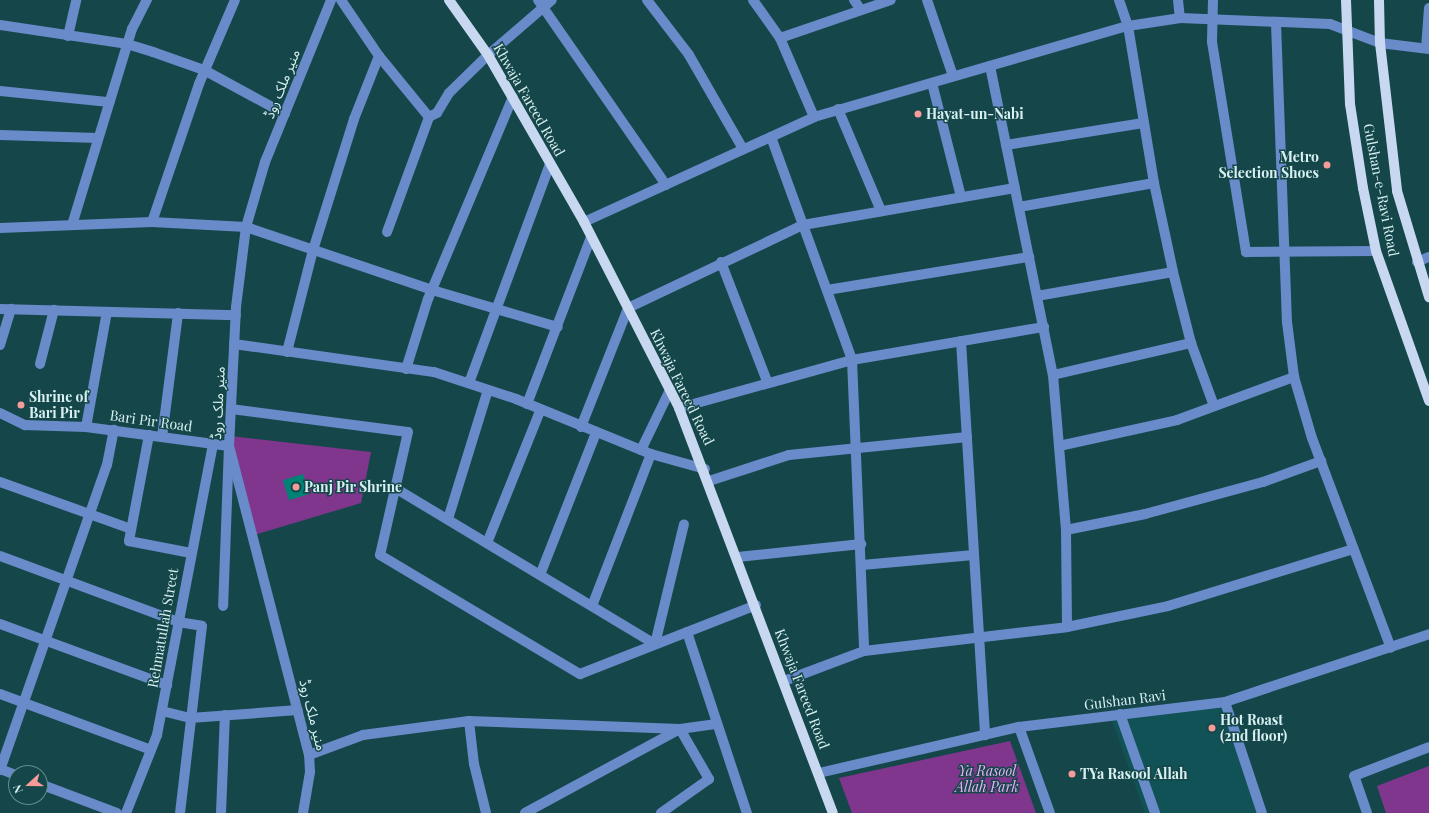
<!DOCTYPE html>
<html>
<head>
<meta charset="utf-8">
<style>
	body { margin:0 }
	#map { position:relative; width:1429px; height:813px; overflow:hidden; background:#15474a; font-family:"Playfair Display","Noto Sans Arabic",serif }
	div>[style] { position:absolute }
	.built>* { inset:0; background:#105256 }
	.green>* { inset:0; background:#80368d }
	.building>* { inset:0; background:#008374; transform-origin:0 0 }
	.minor>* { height:10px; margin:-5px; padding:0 5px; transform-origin:5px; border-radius:5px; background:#698bc9 }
	.major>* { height:10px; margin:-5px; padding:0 5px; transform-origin:5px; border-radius:5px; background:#c9d8f1 }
	.dots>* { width:11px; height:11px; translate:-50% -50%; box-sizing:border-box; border:2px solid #15474a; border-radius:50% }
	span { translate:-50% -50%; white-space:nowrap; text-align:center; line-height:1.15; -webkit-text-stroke:3px #15474a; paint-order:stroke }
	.street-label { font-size:14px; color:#d8f0f2 }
	.poi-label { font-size:14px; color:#d8f0f2; font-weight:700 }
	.left { translate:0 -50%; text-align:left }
	.right { translate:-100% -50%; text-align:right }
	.park-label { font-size:14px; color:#edb0f7; font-style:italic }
	.north { position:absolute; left:8px; top:765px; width:40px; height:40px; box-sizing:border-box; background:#15474a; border:1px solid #638b8d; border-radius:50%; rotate:249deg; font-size:11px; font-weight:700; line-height:16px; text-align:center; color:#d8f0f2 }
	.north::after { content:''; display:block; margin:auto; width:14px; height:18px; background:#f59b99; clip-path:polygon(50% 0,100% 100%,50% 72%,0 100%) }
</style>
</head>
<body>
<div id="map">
	<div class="built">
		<div style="clip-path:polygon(1225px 702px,1262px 813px,1145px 813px,1110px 715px)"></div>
	</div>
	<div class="green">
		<div style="clip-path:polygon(230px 436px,371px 452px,361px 503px,251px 536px)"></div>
		<div style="clip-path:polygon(1010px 741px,1036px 813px,852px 813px,839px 778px)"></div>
		<div style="clip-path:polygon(1429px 766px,1429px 813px,1386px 813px,1377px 786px)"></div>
	</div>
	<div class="building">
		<div style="left:303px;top:474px;width:21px;height:21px;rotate:73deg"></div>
	</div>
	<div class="minor">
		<div style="left:341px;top:0;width:68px;rotate:55.8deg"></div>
		<div style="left:379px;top:56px;width:79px;rotate:50.7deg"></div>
		<div style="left:538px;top:0;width:225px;rotate:55.3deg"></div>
		<div style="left:647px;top:0;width:69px;rotate:52.6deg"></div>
		<div style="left:689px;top:55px;width:108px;rotate:60.1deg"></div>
		<div style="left:753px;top:0;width:47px;rotate:54.6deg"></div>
		<div style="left:780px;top:38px;width:86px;rotate:66.7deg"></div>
		<div style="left:854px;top:0;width:12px;rotate:55deg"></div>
		<div style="left:927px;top:0;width:80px;rotate:71.1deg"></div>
		<div style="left:1119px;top:0;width:28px;rotate:71deg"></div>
		<div style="left:1128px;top:26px;width:159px;rotate:80.6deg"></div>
		<div style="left:1154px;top:183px;width:91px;rotate:77.9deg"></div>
		<div style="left:1173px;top:272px;width:73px;rotate:75.8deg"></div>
		<div style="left:1191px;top:343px;width:67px;rotate:69.9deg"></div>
		<div style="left:1178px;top:0;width:18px;rotate:84deg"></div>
		<div style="left:1213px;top:0;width:42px;rotate:91.4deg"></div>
		<div style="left:1212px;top:42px;width:213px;rotate:80.8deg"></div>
		<div style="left:1246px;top:252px;width:130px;rotate:-0.4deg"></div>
		<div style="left:1276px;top:23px;width:299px;rotate:87.9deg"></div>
		<div style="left:1287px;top:322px;width:55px;rotate:82.7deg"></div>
		<div style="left:1294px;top:377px;width:64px;rotate:73.6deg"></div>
		<div style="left:1312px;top:438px;width:224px;rotate:69.4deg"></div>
		<div style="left:0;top:25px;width:128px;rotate:8.5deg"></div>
		<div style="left:127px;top:44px;width:27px;rotate:17deg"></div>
		<div style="left:153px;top:52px;width:54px;rotate:19.4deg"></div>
		<div style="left:204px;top:70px;width:92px;rotate:28.5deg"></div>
		<div style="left:68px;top:36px;width:37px;rotate:-77deg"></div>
		<div style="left:780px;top:38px;width:117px;rotate:-18.9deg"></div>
		<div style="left:1426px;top:48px;width:40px;rotate:-85.7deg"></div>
		<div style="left:990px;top:66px;width:315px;rotate:78.5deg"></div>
		<div style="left:1053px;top:375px;width:156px;rotate:85.2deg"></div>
		<div style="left:1066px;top:530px;width:97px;rotate:89.4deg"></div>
		<div style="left:932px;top:83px;width:118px;rotate:75.7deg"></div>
		<div style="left:0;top:91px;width:110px;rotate:5.8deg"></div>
		<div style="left:838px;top:109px;width:111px;rotate:67.1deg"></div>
		<div style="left:0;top:135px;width:98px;rotate:1.8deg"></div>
		<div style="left:771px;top:137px;width:237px;rotate:70deg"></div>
		<div style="left:852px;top:360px;width:291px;rotate:87.6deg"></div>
		<div style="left:1006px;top:145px;width:139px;rotate:-9.1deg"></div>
		<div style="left:1019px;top:207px;width:137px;rotate:-10.1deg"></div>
		<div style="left:152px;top:222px;width:146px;rotate:-71.2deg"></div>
		<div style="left:199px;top:84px;width:91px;rotate:-66.8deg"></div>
		<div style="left:584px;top:222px;width:253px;rotate:-24.5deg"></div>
		<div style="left:814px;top:117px;width:327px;rotate:-16.2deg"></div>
		<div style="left:1128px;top:26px;width:53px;rotate:-8.7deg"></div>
		<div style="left:1180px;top:18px;width:150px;rotate:2.3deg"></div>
		<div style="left:1330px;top:24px;width:53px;rotate:20.8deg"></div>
		<div style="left:1380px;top:43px;width:49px;rotate:7deg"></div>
		<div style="left:72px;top:225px;width:205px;rotate:-73deg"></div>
		<div style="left:132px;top:29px;width:33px;rotate:-63deg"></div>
		<div style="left:0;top:228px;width:152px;rotate:-2.3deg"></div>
		<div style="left:152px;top:222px;width:94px;rotate:3deg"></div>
		<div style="left:246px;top:227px;width:196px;rotate:18.7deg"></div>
		<div style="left:432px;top:290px;width:131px;rotate:16.4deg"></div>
		<div style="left:387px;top:232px;width:122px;rotate:-69.9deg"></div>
		<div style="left:429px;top:117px;width:9px;rotate:-27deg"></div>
		<div style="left:437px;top:113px;width:23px;rotate:-59deg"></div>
		<div style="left:449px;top:93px;width:54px;rotate:-44.3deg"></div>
		<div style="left:488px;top:55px;width:84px;rotate:-40.7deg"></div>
		<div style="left:721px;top:262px;width:128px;rotate:68.9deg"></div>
		<div style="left:1417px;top:262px;width:13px;rotate:-23deg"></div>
		<div style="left:827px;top:290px;width:205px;rotate:-9.3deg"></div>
		<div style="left:1037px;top:296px;width:138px;rotate:-10deg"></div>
		<div style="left:0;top:309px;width:236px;rotate:1.5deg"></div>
		<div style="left:961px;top:341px;width:395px;rotate:86.5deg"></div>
		<div style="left:234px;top:344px;width:202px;rotate:8deg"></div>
		<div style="left:434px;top:372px;width:86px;rotate:18.2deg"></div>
		<div style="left:516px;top:399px;width:146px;rotate:22.2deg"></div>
		<div style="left:651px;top:454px;width:56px;rotate:15.5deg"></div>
		<div style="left:0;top:345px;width:38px;rotate:-73deg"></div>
		<div style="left:287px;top:352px;width:105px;rotate:-75.7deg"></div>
		<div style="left:313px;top:250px;width:137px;rotate:-72.6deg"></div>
		<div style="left:354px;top:119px;width:68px;rotate:-68.4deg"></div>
		<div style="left:40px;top:364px;width:56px;rotate:-75.5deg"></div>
		<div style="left:406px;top:369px;width:73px;rotate:-72.6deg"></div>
		<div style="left:428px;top:299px;width:219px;rotate:-67.2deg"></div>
		<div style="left:1053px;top:375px;width:142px;rotate:-13.1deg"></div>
		<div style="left:469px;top:383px;width:233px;rotate:-69.7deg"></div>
		<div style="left:527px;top:404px;width:179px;rotate:-69deg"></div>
		<div style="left:679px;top:408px;width:180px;rotate:-15.5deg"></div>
		<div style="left:852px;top:360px;width:195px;rotate:-9.8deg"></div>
		<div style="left:231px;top:409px;width:178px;rotate:7.4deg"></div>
		<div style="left:408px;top:432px;width:126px;rotate:102.8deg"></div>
		<div style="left:380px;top:555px;width:233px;rotate:30.8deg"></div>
		<div style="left:580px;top:674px;width:189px;rotate:-21.4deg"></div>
		<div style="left:0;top:413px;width:28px;rotate:26deg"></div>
		<div style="left:25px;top:425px;width:61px;rotate:1.9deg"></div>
		<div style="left:86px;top:427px;width:144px;rotate:7.6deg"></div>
		<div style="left:229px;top:446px;width:160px;rotate:92.1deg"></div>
		<div style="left:86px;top:427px;width:117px;rotate:-79.7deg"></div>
		<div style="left:581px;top:427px;width:128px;rotate:-68.4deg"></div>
		<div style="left:628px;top:308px;width:194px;rotate:-25.4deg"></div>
		<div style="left:803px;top:225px;width:215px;rotate:-9.9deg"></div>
		<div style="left:149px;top:435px;width:108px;rotate:100.7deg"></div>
		<div style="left:129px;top:541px;width:63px;rotate:11deg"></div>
		<div style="left:162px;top:437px;width:125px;rotate:-82.6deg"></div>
		<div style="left:1059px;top:446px;width:121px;rotate:-12.4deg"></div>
		<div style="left:1177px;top:420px;width:125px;rotate:-20.2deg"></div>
		<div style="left:641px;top:450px;width:67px;rotate:-64.2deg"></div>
		<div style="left:709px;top:481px;width:84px;rotate:-18deg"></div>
		<div style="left:789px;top:455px;width:179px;rotate:-5.8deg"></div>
		<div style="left:0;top:482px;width:139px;rotate:19.7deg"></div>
		<div style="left:395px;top:488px;width:303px;rotate:31deg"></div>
		<div style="left:655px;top:644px;width:123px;rotate:-76.4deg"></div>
		<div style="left:448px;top:519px;width:135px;rotate:-72.8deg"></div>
		<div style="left:1066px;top:530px;width:81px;rotate:-11.4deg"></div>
		<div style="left:1145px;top:514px;width:122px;rotate:-15.2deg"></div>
		<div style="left:1263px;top:482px;width:62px;rotate:-19.9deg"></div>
		<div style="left:487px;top:543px;width:142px;rotate:-68.1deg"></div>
		<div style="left:0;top:556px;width:190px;rotate:20.3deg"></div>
		<div style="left:178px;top:622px;width:24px;rotate:9deg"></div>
		<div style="left:202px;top:626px;width:188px;rotate:96.7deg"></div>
		<div style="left:738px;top:557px;width:124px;rotate:-6deg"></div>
		<div style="left:862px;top:565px;width:112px;rotate:-5.1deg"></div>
		<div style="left:540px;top:575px;width:153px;rotate:-68.5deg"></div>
		<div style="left:592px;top:606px;width:163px;rotate:-68.8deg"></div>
		<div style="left:0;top:624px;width:178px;rotate:20.1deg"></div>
		<div style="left:687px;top:632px;width:191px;rotate:71.7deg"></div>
		<div style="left:784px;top:681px;width:85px;rotate:-20.6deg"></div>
		<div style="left:864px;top:651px;width:204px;rotate:-6.7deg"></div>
		<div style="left:1067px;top:627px;width:103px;rotate:-11.7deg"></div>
		<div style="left:1168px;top:606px;width:194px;rotate:-17.1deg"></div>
		<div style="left:0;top:694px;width:161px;rotate:20.3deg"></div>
		<div style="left:1225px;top:702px;width:117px;rotate:71.6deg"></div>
		<div style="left:162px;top:711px;width:29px;rotate:14deg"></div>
		<div style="left:190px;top:718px;width:108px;rotate:-4.2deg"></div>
		<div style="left:1120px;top:714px;width:105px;rotate:70.5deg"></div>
		<div style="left:469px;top:721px;width:43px;rotate:83.4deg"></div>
		<div style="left:474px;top:764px;width:50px;rotate:76.2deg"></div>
		<div style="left:1019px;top:727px;width:91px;rotate:70.2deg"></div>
		<div style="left:309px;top:755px;width:58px;rotate:-20.3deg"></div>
		<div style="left:363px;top:735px;width:107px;rotate:-7.5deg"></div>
		<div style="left:469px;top:721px;width:211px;rotate:2.2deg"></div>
		<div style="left:680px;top:729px;width:37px;rotate:-8deg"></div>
		<div style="left:0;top:769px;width:17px;rotate:21deg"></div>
		<div style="left:0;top:770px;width:323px;rotate:-70.7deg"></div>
		<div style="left:107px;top:465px;width:36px;rotate:-79deg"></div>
		<div style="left:819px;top:773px;width:205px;rotate:-13deg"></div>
		<div style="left:1019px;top:727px;width:208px;rotate:-6.9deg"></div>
		<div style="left:1225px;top:702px;width:215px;rotate:-18.4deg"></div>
		<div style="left:40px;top:784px;width:82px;rotate:20.6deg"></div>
		<div style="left:126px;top:813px;width:84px;rotate:-68.3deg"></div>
		<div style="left:157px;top:735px;width:296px;rotate:-79.1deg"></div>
		<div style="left:221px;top:813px;width:98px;rotate:-87.7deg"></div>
		<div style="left:303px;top:813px;width:42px;rotate:-80.3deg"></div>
		<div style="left:310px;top:772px;width:17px;rotate:-93deg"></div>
		<div style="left:309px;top:755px;width:319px;rotate:-104.5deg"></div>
		<div style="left:229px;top:446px;width:139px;rotate:-87.1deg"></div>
		<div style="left:236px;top:307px;width:81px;rotate:-82.9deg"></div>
		<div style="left:246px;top:227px;width:68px;rotate:-73.7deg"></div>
		<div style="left:265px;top:162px;width:175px;rotate:-67.8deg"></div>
		<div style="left:525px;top:813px;width:176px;rotate:-28.5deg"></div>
		<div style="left:680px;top:729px;width:58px;rotate:59.9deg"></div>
		<div style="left:709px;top:779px;width:59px;rotate:144.7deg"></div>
		<div style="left:1367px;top:813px;width:39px;rotate:-109deg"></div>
		<div style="left:1354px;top:776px;width:80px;rotate:-21.1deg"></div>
	</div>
	<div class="major">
		<div style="left:449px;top:0;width:67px;rotate:54.7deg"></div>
		<div style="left:488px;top:55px;width:193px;rotate:60.1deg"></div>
		<div style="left:584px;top:222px;width:209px;rotate:62.9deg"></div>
		<div style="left:679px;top:408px;width:433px;rotate:69.2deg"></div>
		<div style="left:1346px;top:0;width:104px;rotate:87.8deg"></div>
		<div style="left:1350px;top:104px;width:85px;rotate:81.2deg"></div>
		<div style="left:1363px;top:188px;width:64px;rotate:78.3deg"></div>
		<div style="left:1376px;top:251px;width:159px;rotate:70.5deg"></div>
		<div style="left:1379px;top:0;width:43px;rotate:88.7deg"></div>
		<div style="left:1380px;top:43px;width:149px;rotate:83.4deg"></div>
		<div style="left:1397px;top:191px;width:111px;rotate:73.2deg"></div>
	</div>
	<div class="dots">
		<div style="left:918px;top:114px;background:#f59b99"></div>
		<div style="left:1327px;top:165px;background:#f59b99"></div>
		<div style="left:21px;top:405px;background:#f59b99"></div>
		<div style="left:296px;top:487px;background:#f59b99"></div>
		<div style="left:1212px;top:728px;background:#f59b99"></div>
		<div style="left:1072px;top:774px;background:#f59b99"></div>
	</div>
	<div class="street-label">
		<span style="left:282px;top:84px;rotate:-68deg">منیر ملک روڈ</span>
		<span style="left:529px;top:100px;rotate:60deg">Khwaja Fareed Road</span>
		<span style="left:1381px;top:190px;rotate:79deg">Gulshan-e-Ravi Road</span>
		<span style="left:682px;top:387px;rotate:64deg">Khwaja Fareed Road</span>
		<span style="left:218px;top:403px;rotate:-87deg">منیر ملک روڈ</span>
		<span style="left:151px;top:421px;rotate:8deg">Bari Pir Road</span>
		<span style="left:163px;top:628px;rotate:-80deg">Rehmatullah Street</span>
		<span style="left:802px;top:689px;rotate:69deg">Khwaja Fareed Road</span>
		<span style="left:1125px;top:700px;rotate:-7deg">Gulshan Ravi</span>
		<span style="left:313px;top:715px;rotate:76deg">منیر ملک روڈ</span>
	</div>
	<div class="poi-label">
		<span class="left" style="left:926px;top:114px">Hayat-un-Nabi</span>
		<span class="right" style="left:1319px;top:165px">Metro<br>Selection Shoes</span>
		<span class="left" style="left:29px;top:405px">Shrine of<br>Bari Pir</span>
		<span class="left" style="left:304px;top:487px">Panj Pir Shrine</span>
		<span class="left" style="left:1220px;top:728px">Hot Roast<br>(2nd floor)</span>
		<span class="left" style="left:1080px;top:774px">TYa Rasool Allah</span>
	</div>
	<div class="park-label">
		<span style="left:987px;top:779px">Ya Rasool<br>Allah Park</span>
	</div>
	<div class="north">N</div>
</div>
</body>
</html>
